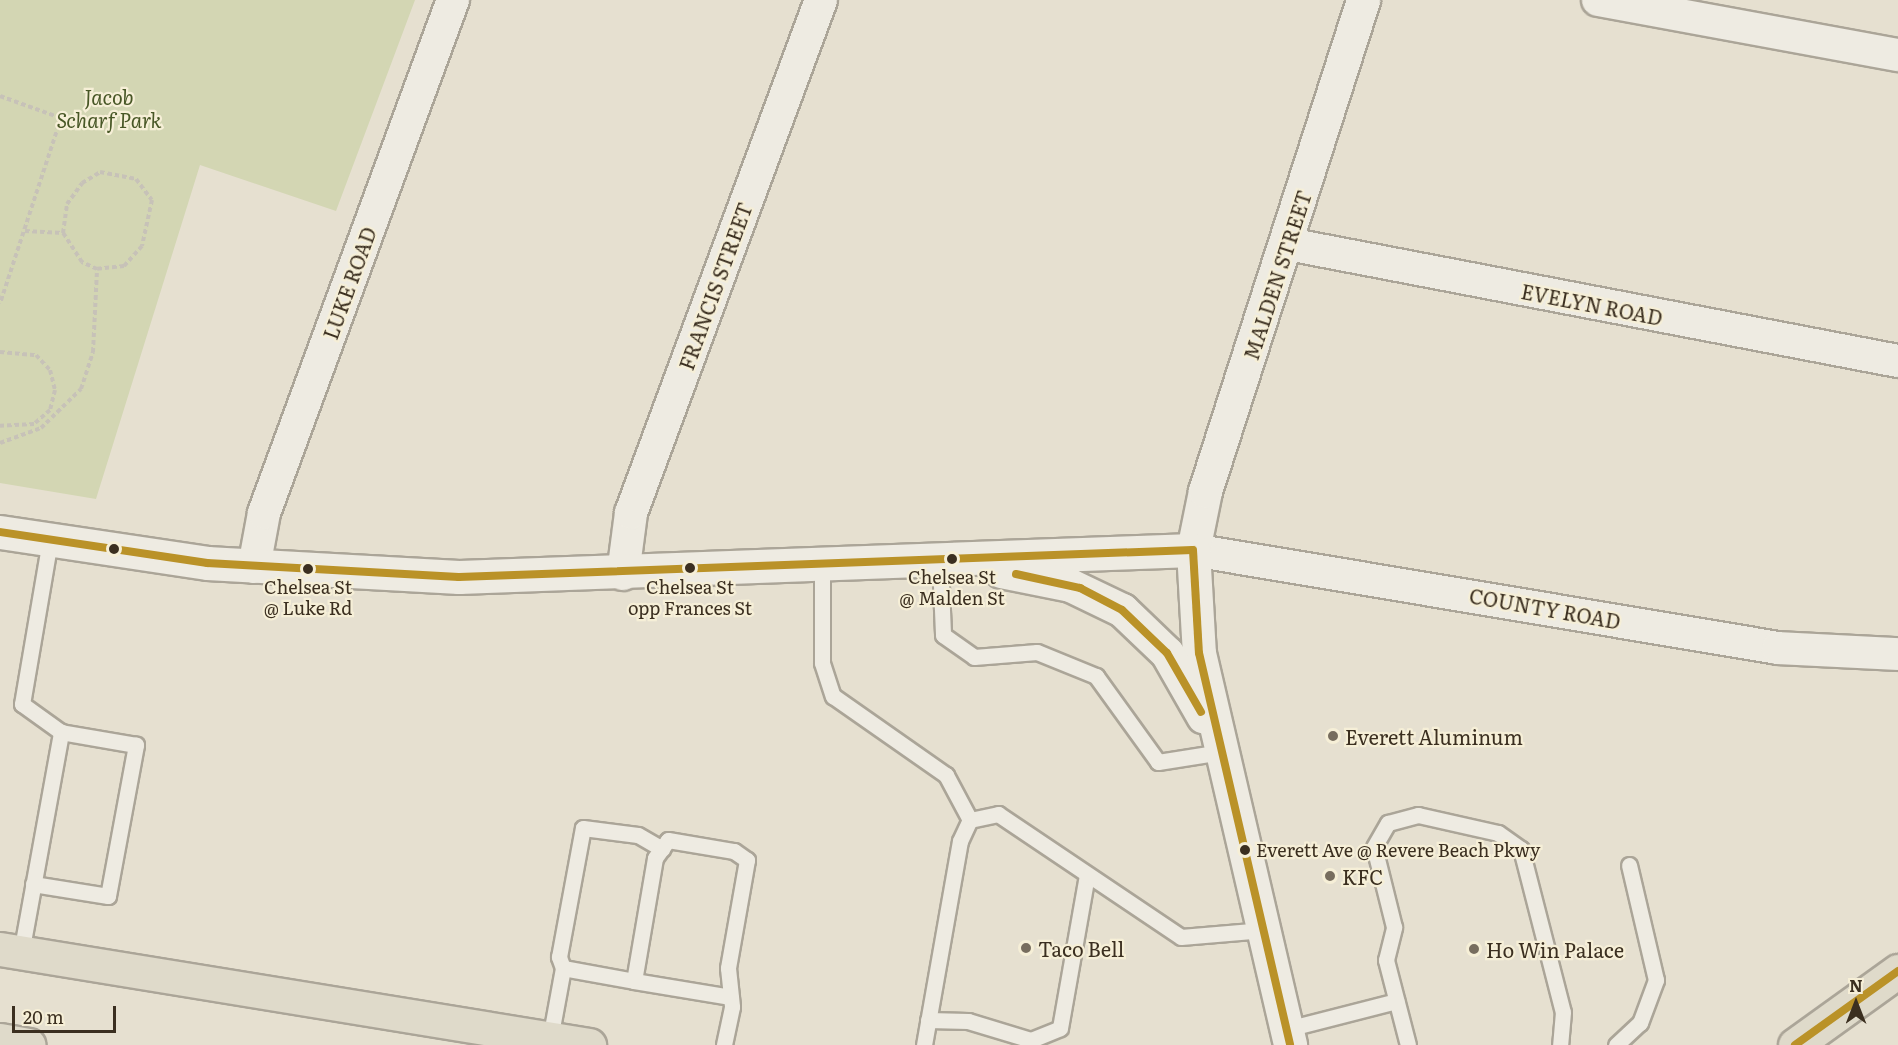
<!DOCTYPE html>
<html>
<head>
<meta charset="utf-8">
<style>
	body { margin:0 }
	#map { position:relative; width:1898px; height:1045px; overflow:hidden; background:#e6e0d0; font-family:Literata,serif }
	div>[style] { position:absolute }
	.green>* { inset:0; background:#d3d6b3 }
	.path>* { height:4px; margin-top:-2px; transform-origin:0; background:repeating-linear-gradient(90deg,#c7c2b8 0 4.5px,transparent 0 7.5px) }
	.roads { filter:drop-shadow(2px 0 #aba598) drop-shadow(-2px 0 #aba598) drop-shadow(0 2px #aba598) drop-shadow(0 -2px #aba598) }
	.service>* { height:15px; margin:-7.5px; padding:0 7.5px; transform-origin:7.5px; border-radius:7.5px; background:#eeebe2 }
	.minor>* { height:32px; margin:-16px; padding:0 16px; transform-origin:16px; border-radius:16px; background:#eeebe2 }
	.tertiary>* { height:33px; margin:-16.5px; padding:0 16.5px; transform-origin:16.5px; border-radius:16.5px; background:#eeebe2 }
	.secondary>* { height:33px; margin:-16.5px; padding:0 16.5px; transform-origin:16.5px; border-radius:16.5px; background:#eeebe2 }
	.trunk>* { height:33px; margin:-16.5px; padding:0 16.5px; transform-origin:16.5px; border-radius:16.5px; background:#dfdaca }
	.bus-1>* { height:8px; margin:-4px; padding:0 4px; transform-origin:4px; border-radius:4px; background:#ba9228 }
	.dots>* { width:16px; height:16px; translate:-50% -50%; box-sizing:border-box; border:3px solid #f6efd7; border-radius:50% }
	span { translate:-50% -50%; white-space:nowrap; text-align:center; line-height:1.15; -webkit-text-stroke:4.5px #f6efd7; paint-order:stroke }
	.bus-label { font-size:18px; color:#3b2f20 }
	.left { translate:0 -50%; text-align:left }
	.park-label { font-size:20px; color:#485726; font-style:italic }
	.street-label { font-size:20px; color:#3b2f20 }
	.poi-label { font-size:20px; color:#3b2f20 }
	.north { position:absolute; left:1826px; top:973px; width:60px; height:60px; -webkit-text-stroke:4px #f6efd7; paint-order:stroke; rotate:0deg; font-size:16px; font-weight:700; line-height:24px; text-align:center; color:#3b2f20 }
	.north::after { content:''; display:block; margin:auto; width:21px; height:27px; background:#3b2f20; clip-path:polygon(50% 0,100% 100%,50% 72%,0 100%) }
	.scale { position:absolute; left:12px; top:1006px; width:104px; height:27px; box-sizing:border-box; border:3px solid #3b2f20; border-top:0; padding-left:8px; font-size:18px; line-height:21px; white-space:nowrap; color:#3b2f20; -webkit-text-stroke:4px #f6efd7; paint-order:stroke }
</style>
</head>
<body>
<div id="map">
	<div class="green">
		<div style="clip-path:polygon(0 0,415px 0,336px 211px,200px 165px,96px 499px,0 483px)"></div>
	</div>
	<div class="path">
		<div style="left:0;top:96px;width:65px;rotate:19.8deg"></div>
		<div style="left:61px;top:118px;width:195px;rotate:108.2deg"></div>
		<div style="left:25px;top:231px;width:38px;rotate:3deg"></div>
		<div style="left:63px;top:233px;width:29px;rotate:-82deg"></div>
		<div style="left:67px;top:204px;width:26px;rotate:-54deg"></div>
		<div style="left:82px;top:183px;width:21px;rotate:-31deg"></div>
		<div style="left:100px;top:172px;width:37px;rotate:11deg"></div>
		<div style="left:136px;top:179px;width:26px;rotate:53deg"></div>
		<div style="left:152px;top:200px;width:47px;rotate:102.3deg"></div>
		<div style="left:142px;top:246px;width:27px;rotate:132deg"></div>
		<div style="left:124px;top:266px;width:27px;rotate:174deg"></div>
		<div style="left:97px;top:269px;width:17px;rotate:-155deg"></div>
		<div style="left:82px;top:262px;width:35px;rotate:-123deg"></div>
		<div style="left:0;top:352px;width:36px;rotate:5deg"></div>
		<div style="left:36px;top:355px;width:21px;rotate:47deg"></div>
		<div style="left:50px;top:370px;width:21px;rotate:76deg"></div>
		<div style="left:55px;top:390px;width:21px;rotate:104deg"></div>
		<div style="left:50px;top:410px;width:21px;rotate:139deg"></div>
		<div style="left:34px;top:424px;width:34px;rotate:177deg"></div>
		<div style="left:0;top:443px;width:44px;rotate:-20.1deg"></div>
		<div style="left:41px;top:428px;width:56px;rotate:-44.3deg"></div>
		<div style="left:81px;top:389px;width:39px;rotate:-72deg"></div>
		<div style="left:93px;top:352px;width:83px;rotate:-87.2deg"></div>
	</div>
	<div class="roads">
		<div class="service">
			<div style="left:940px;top:562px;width:73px;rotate:87.6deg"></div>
			<div style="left:943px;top:635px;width:38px;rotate:35deg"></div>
			<div style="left:974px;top:657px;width:63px;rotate:-4.5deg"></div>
			<div style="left:1037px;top:652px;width:64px;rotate:22.1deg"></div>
			<div style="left:1096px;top:676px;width:106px;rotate:54.2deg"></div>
			<div style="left:1158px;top:762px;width:64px;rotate:-9deg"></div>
			<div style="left:822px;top:566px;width:97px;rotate:90deg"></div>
			<div style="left:822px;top:663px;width:35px;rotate:72deg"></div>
			<div style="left:833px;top:696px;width:138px;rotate:35deg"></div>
			<div style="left:946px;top:775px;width:51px;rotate:61.9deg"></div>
			<div style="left:33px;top:884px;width:76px;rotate:9.1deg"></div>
			<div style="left:108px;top:896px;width:154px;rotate:-79.5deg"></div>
			<div style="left:136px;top:745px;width:76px;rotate:-170.2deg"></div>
			<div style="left:61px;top:732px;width:48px;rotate:-144.3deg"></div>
			<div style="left:22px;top:704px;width:166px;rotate:-80.3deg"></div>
			<div style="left:21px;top:953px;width:225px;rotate:-79.7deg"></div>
			<div style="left:563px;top:968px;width:12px;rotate:-110deg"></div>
			<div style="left:559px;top:957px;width:131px;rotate:-79.5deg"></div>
			<div style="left:583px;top:828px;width:55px;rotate:7.3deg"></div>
			<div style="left:638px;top:835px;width:28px;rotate:30deg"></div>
			<div style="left:634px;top:981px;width:98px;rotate:9.4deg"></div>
			<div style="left:928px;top:1020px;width:40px;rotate:1.4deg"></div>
			<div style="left:968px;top:1021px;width:66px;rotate:16.8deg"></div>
			<div style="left:1031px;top:1040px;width:31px;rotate:-22deg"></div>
			<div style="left:1060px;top:1028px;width:155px;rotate:-80deg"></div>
			<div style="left:1287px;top:1029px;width:113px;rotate:-14.4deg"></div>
			<div style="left:550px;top:1039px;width:72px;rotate:-79.6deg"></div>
			<div style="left:563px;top:968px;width:72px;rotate:10.4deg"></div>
			<div style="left:634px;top:981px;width:125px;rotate:-80.3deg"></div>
			<div style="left:655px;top:858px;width:22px;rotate:-54deg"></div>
			<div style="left:668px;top:840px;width:67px;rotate:9.5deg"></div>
			<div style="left:734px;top:851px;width:16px;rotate:35deg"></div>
			<div style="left:747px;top:860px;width:110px;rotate:100deg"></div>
			<div style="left:728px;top:968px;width:39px;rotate:84deg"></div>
			<div style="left:732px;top:1007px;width:39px;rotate:102deg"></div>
			<div style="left:924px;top:1045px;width:207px;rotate:-80deg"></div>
			<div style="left:960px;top:841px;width:23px;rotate:-65deg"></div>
			<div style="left:970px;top:820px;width:29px;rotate:-12deg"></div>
			<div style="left:998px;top:814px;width:220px;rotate:33.9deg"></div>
			<div style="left:1181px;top:937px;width:83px;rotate:-4.8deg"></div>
			<div style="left:1408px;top:1045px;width:88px;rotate:-104.5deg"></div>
			<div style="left:1386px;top:960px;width:34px;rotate:-76deg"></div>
			<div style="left:1394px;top:927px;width:82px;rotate:-104deg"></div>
			<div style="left:1374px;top:847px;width:28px;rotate:-60deg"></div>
			<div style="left:1388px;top:823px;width:31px;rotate:-15deg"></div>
			<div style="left:1418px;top:815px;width:82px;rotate:12.7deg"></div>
			<div style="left:1498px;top:833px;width:28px;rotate:35deg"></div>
			<div style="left:1521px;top:849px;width:168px;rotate:75.6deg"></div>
			<div style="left:1563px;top:1012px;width:33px;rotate:95deg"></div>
			<div style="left:1616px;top:1045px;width:33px;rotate:-43deg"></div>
			<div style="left:1640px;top:1023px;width:46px;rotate:-69.6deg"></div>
			<div style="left:1656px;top:980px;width:118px;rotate:-103.2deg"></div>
		</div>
		<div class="minor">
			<div style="left:1598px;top:0;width:305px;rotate:10.4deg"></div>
			<div style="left:1288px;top:244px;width:621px;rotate:10.86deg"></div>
			<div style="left:1193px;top:550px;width:593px;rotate:9.51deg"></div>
			<div style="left:1778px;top:648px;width:120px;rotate:2.9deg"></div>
			<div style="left:254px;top:567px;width:55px;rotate:-79.5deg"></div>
			<div style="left:264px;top:513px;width:547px;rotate:-69.78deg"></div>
			<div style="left:623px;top:574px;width:62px;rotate:-82.5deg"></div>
			<div style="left:631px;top:513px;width:547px;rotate:-69.68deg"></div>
		</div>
		<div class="tertiary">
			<div style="left:1193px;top:550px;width:60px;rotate:-78.5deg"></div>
			<div style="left:1205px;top:491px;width:516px;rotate:-72.16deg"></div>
		</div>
		<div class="secondary">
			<div style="left:0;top:532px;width:209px;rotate:8.5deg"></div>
			<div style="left:207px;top:563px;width:252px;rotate:3.2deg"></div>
			<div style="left:459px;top:577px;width:734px;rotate:-2.11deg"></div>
			<div style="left:1193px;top:550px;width:103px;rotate:86.7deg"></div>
			<div style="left:1199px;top:653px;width:402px;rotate:76.9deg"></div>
			<div style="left:1001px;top:571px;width:70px;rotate:11.5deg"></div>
			<div style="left:1070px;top:585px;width:58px;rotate:25.7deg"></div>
			<div style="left:1122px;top:610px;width:62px;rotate:43.7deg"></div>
			<div style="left:1167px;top:653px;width:73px;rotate:60.3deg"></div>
		</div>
		<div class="trunk">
			<div style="left:0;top:949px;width:597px;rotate:9.26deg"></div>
			<div style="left:0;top:1040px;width:29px;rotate:10deg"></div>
			<div style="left:1795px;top:1045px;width:127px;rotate:-35.7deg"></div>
		</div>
	</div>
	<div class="bus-1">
		<div style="left:0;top:532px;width:209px;rotate:8.5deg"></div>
		<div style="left:207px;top:563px;width:252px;rotate:3.2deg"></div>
		<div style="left:459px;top:577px;width:734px;rotate:-2.11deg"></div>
		<div style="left:1193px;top:550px;width:103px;rotate:86.7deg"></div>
		<div style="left:1199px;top:653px;width:402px;rotate:76.9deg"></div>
		<div style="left:1016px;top:574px;width:66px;rotate:12.3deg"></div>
		<div style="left:1080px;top:588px;width:47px;rotate:27.6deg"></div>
		<div style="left:1122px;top:610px;width:62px;rotate:43.7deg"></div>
		<div style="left:1167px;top:653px;width:68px;rotate:60deg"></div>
		<div style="left:1795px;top:1045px;width:127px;rotate:-35.7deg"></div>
	</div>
	<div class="dots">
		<div style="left:114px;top:549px;background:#3b2f20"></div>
		<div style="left:952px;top:559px;background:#3b2f20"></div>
		<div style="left:690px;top:568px;background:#3b2f20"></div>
		<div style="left:308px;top:569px;background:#3b2f20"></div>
		<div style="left:1333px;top:736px;background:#776d5e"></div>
		<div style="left:1245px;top:850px;background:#3b2f20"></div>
		<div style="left:1330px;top:876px;background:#776d5e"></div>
		<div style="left:1026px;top:948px;background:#776d5e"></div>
		<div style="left:1474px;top:949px;background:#776d5e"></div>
	</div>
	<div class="bus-label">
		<span style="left:952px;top:588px">Chelsea St<br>@ Malden St</span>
		<span style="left:308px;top:598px">Chelsea St<br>@ Luke Rd</span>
		<span style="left:690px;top:598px">Chelsea St<br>opp Frances St</span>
		<span class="left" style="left:1256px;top:850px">Everett Ave @ Revere Beach Pkwy</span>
	</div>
	<div class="park-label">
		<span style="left:109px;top:108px">Jacob<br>Scharf Park</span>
	</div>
	<div class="street-label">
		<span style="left:1277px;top:275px;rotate:-72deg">MALDEN STREET</span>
		<span style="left:349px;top:283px;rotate:-70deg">LUKE ROAD</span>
		<span style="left:715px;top:286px;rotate:-70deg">FRANCIS STREET</span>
		<span style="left:1592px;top:304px;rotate:11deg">EVELYN ROAD</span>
		<span style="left:1545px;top:608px;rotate:10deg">COUNTY ROAD</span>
	</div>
	<div class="poi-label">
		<span class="left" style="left:1345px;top:736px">Everett Aluminum</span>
		<span class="left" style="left:1342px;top:876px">KFC</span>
		<span class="left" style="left:1038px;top:948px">Taco Bell</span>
		<span class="left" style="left:1486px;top:949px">Ho Win Palace</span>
	</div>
	<div class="north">N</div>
	<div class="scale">20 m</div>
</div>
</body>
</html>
